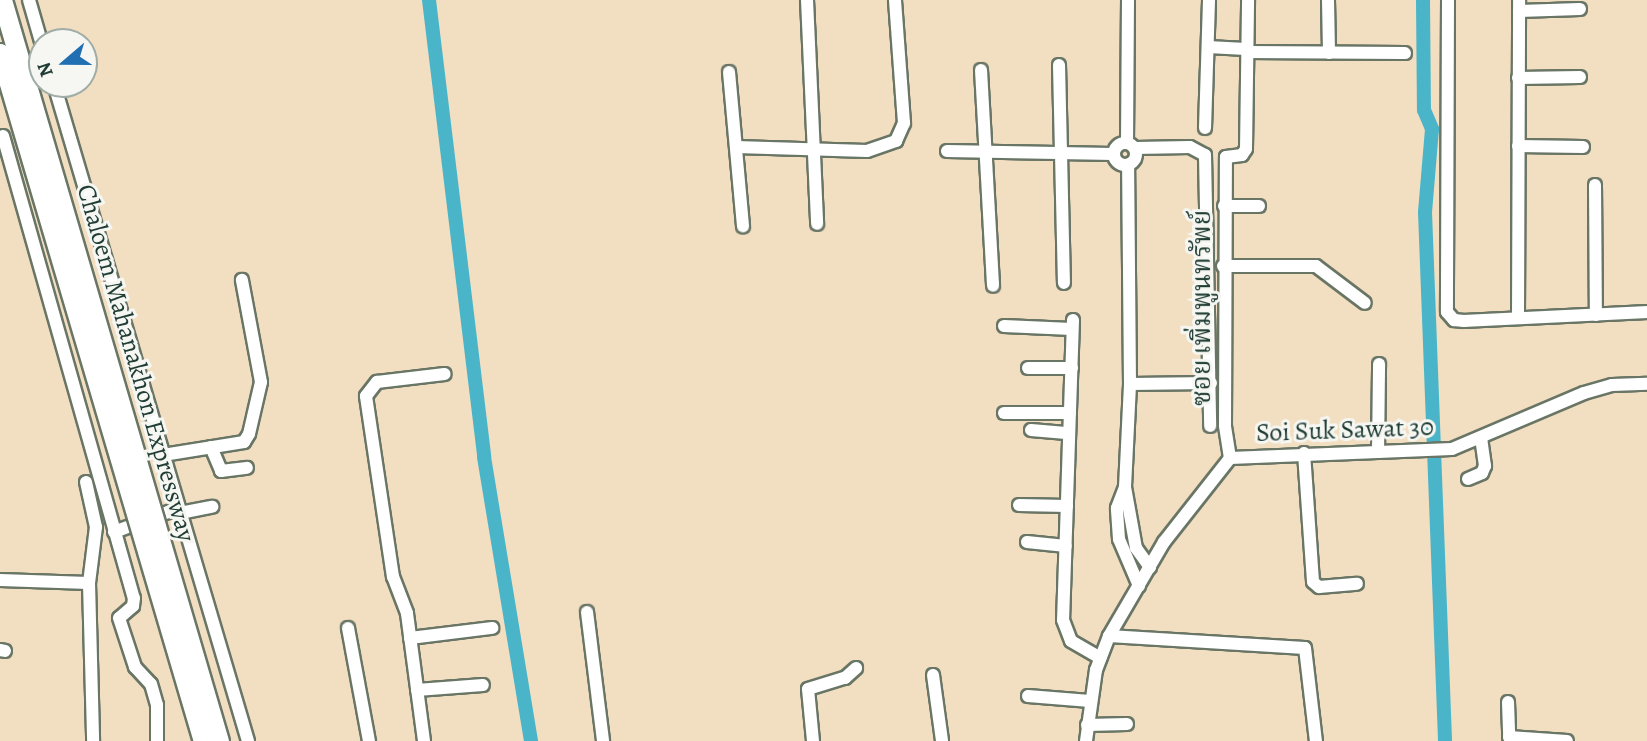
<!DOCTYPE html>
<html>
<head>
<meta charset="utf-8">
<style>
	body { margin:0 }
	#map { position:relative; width:1647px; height:741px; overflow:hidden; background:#f2dec1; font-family:Alegreya,"Noto Serif Thai",serif }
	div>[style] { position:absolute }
	.canal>* { height:14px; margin:-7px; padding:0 7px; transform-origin:7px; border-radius:7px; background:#4ab5c8 }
	.roads { filter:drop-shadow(2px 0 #697565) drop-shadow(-2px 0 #697565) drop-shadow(0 2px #697565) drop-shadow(0 -2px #697565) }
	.minor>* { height:12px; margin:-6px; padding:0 6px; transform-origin:6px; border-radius:6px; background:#fff }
	.minor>.ring { margin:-6px; padding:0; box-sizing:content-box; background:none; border:12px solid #fff; border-radius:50% }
	.bridges { filter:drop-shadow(2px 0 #697565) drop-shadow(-2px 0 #697565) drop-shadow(0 2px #697565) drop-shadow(0 -2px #697565) }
	.highway-bridge>* { height:19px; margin:-9.5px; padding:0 9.5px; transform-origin:9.5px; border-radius:9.5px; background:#fff }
	span { translate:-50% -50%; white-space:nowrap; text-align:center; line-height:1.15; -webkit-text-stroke:6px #f6f6f2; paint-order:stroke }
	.street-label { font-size:26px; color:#1f3d34 }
	.north { position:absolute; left:28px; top:28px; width:70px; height:70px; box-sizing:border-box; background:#f6f6f2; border:2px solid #a0aca6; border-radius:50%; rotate:250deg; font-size:19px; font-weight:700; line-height:28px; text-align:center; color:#1f3d34 }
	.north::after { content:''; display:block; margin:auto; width:24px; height:32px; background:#1f6fb2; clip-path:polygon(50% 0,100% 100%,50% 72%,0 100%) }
</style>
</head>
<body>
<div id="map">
	<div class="canal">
		<div style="left:429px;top:0;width:460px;rotate:83.1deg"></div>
		<div style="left:484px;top:457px;width:288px;rotate:80.6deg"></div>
		<div style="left:1423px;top:0;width:110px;rotate:89.5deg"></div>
		<div style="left:1424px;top:110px;width:21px;rotate:67deg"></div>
		<div style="left:1432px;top:129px;width:83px;rotate:94.8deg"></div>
		<div style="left:1425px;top:212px;width:529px;rotate:87.83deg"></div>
	</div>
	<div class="roads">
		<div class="minor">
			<div style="left:29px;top:0;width:47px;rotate:73.9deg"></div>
			<div style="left:807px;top:0;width:224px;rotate:87.4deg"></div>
			<div style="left:1328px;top:0;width:53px;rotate:88.9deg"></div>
			<div style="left:1448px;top:0;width:312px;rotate:90.2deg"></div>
			<div style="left:1447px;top:312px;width:11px;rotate:49deg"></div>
			<div style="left:1454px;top:320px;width:10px;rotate:6deg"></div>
			<div style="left:1464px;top:321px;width:183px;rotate:-2.8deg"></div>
			<div style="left:1519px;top:11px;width:61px;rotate:-1.9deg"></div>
			<div style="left:1208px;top:47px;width:33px;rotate:3deg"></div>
			<div style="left:1247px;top:52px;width:158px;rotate:0.4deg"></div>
			<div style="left:1059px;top:65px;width:218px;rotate:88.7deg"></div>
			<div style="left:981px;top:70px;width:216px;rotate:86.8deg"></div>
			<div style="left:729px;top:72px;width:155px;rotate:84.8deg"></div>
			<div style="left:1518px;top:78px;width:62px;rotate:-0.9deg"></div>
			<div style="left:54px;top:84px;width:685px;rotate:73.55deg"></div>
			<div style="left:1205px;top:128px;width:128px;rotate:-88.2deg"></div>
			<div style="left:3px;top:136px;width:480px;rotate:74.2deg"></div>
			<div style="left:134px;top:598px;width:8px;rotate:97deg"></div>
			<div style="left:133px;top:606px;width:18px;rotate:139deg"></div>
			<div style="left:119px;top:618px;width:52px;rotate:71.9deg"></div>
			<div style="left:135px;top:667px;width:23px;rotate:47deg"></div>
			<div style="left:151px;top:684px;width:22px;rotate:74deg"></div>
			<div style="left:157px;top:705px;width:36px;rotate:90deg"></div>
			<div class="ring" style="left:1114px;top:143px;width:10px;height:10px"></div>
			<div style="left:1127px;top:143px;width:143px;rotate:-89.6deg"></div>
			<div style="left:1518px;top:146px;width:65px;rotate:0.9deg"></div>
			<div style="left:736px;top:147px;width:131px;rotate:1.7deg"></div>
			<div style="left:867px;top:151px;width:31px;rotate:-19deg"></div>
			<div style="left:896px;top:141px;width:20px;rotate:-66deg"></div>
			<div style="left:904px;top:123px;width:123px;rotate:-94.2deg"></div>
			<div style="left:1135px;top:148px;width:55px;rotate:-1deg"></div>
			<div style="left:1190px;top:147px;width:17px;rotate:28deg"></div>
			<div style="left:1205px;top:155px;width:271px;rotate:88.9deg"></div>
			<div style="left:947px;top:151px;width:166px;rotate:1deg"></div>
			<div style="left:1595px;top:185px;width:130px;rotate:89.6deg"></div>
			<div style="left:1224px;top:206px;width:35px"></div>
			<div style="left:1223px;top:266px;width:93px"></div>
			<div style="left:1316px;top:266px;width:61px;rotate:37.1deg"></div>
			<div style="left:1518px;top:318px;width:318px;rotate:-89.8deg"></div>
			<div style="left:1073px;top:320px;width:300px;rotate:91.9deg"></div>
			<div style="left:1063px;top:620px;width:22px;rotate:69deg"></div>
			<div style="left:1071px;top:641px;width:34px;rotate:30deg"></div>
			<div style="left:1004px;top:326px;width:68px;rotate:2.5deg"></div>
			<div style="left:1028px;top:368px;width:44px"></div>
			<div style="left:1130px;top:384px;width:81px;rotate:-0.7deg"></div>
			<div style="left:1004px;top:413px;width:66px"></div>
			<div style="left:1031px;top:430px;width:38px;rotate:5deg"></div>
			<div style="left:211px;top:447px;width:26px;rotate:67deg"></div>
			<div style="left:221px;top:471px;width:26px;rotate:-7deg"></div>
			<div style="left:1378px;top:452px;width:88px;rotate:-89.3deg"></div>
			<div style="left:1304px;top:453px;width:129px;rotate:86deg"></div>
			<div style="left:1313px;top:582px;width:8px;rotate:40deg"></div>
			<div style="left:1319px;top:587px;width:38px;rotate:-5deg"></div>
			<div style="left:163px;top:455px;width:82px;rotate:-9.1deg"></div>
			<div style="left:244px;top:442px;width:9px;rotate:-58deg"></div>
			<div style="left:249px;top:434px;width:53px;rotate:-77deg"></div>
			<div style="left:261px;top:382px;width:104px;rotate:-100.6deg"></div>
			<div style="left:1230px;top:458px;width:33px;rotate:-99deg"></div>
			<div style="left:1225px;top:425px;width:268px;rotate:-89.8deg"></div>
			<div style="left:1226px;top:157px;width:16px;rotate:-7deg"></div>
			<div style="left:1242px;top:155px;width:7px;rotate:-56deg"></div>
			<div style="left:1246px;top:149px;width:149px;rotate:-89.2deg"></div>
			<div style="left:1468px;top:479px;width:15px;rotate:-23deg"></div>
			<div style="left:1482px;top:473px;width:8px;rotate:-67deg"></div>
			<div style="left:1485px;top:466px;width:27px;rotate:-98deg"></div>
			<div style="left:86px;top:482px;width:46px;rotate:77.5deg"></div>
			<div style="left:96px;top:527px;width:56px;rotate:97.1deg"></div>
			<div style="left:89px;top:583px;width:158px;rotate:88.5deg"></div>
			<div style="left:1125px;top:487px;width:103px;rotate:-87.2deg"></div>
			<div style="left:1130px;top:384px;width:219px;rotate:-90.5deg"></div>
			<div style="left:1019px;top:505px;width:48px;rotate:1.2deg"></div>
			<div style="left:180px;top:513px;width:33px;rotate:-11deg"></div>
			<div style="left:114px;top:532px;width:69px;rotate:-20.3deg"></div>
			<div style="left:1027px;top:542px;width:39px;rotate:6deg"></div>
			<div style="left:0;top:580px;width:89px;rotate:1.9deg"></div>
			<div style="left:1139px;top:586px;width:51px;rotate:-113.1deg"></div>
			<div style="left:1119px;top:539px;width:31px;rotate:-94deg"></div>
			<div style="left:1117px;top:508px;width:22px;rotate:-69deg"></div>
			<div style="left:1125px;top:487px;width:62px;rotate:79.8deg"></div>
			<div style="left:1136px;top:548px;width:24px;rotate:54deg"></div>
			<div style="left:587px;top:612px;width:130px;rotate:82.9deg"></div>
			<div style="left:348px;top:628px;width:115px;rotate:79.5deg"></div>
			<div style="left:1109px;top:636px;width:196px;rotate:3.5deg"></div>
			<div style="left:1305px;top:648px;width:94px;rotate:83.3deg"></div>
			<div style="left:410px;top:638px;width:83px;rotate:-7deg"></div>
			<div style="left:0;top:650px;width:5px;rotate:11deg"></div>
			<div style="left:933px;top:675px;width:67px;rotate:82.2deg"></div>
			<div style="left:417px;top:690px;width:66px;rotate:-4.3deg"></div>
			<div style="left:1028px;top:696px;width:62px;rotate:4.6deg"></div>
			<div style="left:1508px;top:702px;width:35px;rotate:88deg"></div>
			<div style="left:1509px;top:737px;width:58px;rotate:3.9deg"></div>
			<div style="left:1087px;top:725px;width:40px;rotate:-1.4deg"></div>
			<div style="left:424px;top:741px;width:129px;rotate:-97.6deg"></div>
			<div style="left:407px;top:613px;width:39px;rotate:-111deg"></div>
			<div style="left:393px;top:577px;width:183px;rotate:-98.5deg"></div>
			<div style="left:366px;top:396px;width:18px;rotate:-52deg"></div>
			<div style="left:377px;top:382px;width:68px;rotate:-6.7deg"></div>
			<div style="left:813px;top:741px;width:52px;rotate:-95.5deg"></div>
			<div style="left:808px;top:689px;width:39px;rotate:-17deg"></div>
			<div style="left:845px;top:678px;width:15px;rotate:-42deg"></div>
			<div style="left:1086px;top:741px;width:72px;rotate:-82deg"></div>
			<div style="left:1096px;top:670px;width:36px;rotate:-69deg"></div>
			<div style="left:1109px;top:636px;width:109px;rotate:-59.7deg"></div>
			<div style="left:1164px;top:542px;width:107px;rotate:-51.8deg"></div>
			<div style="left:1230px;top:458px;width:222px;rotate:-2.3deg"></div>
			<div style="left:1452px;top:449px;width:143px;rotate:-23deg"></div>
			<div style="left:1584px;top:393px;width:29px;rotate:-16deg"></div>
			<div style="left:1612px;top:385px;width:35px;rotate:-2deg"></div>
		</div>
	</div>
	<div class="bridges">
		<div class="highway-bridge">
			<div style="left:2px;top:0;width:772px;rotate:73.68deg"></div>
			<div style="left:0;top:53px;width:717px;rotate:73.56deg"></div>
		</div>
	</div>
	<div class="street-label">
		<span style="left:1202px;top:308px;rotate:-90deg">ซอย เพิ่มพูนทรัพย์</span>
		<span style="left:136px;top:363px;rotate:74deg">Chaloem Mahanakhon Expressway</span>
		<span style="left:1345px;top:430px;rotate:-2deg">Soi Suk Sawat 30</span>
	</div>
	<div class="north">N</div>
</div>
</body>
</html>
